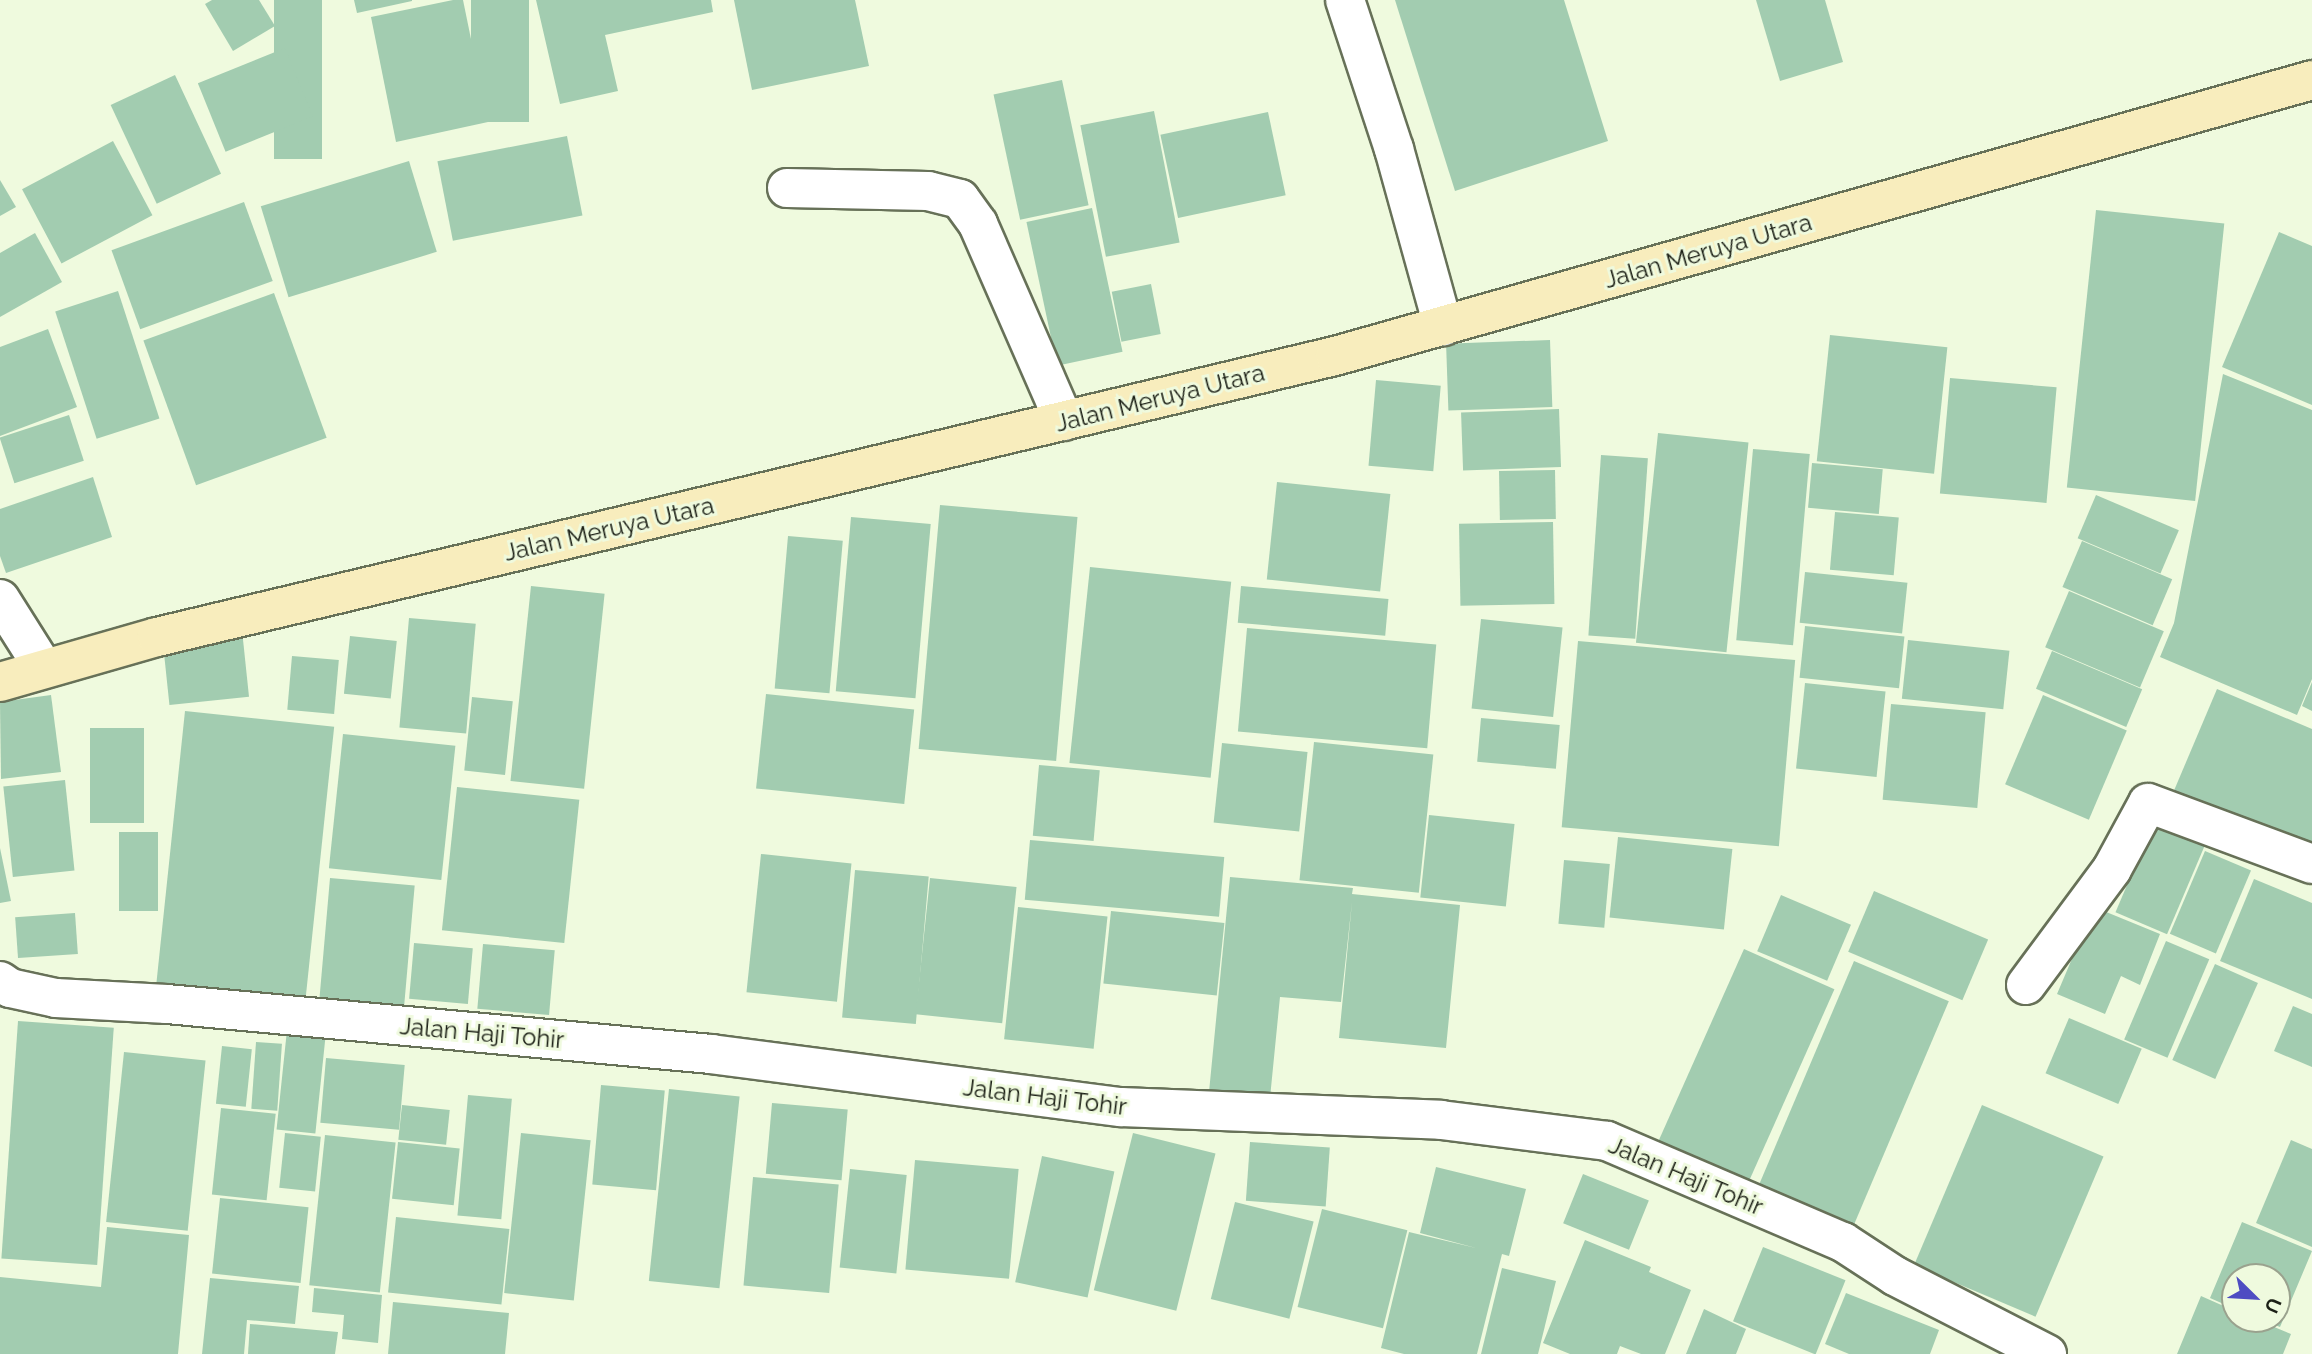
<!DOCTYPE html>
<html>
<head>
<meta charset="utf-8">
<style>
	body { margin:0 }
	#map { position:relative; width:2312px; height:1354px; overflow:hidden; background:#effade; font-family:Raleway,sans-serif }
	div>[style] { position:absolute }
	.building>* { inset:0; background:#a2ccb0; transform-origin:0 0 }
	.roads { filter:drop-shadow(2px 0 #677158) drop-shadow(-2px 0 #677158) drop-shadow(0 2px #677158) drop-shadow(0 -2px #677158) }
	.minor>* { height:38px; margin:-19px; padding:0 19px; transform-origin:19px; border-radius:19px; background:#fff }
	.secondary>* { height:38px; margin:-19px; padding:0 19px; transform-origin:19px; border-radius:19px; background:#f8edbd }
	span { translate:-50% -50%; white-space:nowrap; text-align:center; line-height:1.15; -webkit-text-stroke:6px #effade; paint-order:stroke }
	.street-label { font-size:24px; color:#1b1f15 }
	.north { position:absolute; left:2221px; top:1263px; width:70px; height:70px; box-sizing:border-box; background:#effade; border:2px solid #9aa28e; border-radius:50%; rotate:114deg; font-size:19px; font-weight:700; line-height:28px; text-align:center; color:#1b1f15 }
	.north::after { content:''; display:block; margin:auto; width:24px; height:32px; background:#4e4cc2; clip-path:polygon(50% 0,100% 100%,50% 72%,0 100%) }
</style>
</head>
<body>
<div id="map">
	<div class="building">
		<div style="clip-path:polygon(212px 0,259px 0,275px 26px,233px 51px,205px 4px)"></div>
		<div style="left:274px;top:0;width:48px;height:159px"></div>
		<div style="clip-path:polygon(354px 0,412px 0,412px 1px,357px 13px)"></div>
		<div style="clip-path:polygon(453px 0,463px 0,488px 122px,396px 142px,371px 17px)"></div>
		<div style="left:471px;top:0;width:58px;height:122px"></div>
		<div style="clip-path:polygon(536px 0,711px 0,713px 12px,605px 35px,618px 91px,560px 104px)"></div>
		<div style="clip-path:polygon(734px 0,855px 0,869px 66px,752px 90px)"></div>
		<div style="clip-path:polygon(1395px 0,1564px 0,1608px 141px,1455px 191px)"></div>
		<div style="clip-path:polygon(1756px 0,1825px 0,1843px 62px,1780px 81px)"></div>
		<div style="left:285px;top:48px;width:74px;height:94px;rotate:68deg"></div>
		<div style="left:175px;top:75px;width:109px;height:71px;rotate:65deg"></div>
		<div style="left:1062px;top:80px;width:128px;height:70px;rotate:78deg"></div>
		<div style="left:1154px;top:111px;width:134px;height:75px;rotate:79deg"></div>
		<div style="left:1268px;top:112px;width:85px;height:110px;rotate:78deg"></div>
		<div style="left:567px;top:136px;width:81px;height:132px;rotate:79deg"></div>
		<div style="left:113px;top:141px;width:84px;height:103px;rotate:62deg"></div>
		<div style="left:409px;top:161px;width:95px;height:155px;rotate:73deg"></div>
		<div style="clip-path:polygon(0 180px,16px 207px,0 216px)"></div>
		<div style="left:244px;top:202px;width:84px;height:141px;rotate:70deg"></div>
		<div style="left:1092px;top:208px;width:147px;height:67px;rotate:78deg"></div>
		<div style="left:2096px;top:210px;width:129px;height:279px;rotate:6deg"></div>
		<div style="clip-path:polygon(2279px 232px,2312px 246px,2312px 405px,2222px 367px)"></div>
		<div style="clip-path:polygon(35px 233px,62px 282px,0 317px,0 253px)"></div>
		<div style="left:1151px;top:284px;width:51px;height:40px;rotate:79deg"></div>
		<div style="left:118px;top:291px;width:134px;height:66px;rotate:72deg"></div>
		<div style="left:274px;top:293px;width:154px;height:139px;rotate:70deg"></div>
		<div style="clip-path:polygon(48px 329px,77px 407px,0 436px,0 347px)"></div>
		<div style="left:1830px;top:335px;width:118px;height:127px;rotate:6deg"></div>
		<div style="left:1550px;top:340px;width:67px;height:104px;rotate:88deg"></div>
		<div style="clip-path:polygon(2223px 374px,2312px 410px,2312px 679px,2297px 715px,2160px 657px,2174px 623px)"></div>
		<div style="left:1950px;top:378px;width:107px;height:116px;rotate:5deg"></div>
		<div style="left:1376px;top:380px;width:65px;height:86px;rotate:5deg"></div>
		<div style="left:1559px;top:409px;width:58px;height:98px;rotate:88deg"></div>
		<div style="left:69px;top:415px;width:48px;height:73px;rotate:72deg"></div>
		<div style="left:1658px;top:433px;width:91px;height:211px;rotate:6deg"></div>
		<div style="left:1753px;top:449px;width:57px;height:192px;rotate:5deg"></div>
		<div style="left:1601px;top:455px;width:47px;height:181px;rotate:4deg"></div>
		<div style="left:1812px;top:463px;width:71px;height:45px;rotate:5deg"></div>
		<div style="left:1555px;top:470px;width:49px;height:56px;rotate:89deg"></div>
		<div style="clip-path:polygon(93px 477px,112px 537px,6px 573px,0 556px,0 509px)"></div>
		<div style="left:1277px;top:482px;width:114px;height:98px;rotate:6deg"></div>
		<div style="left:2096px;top:495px;width:90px;height:47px;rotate:23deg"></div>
		<div style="left:940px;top:505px;width:138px;height:245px;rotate:5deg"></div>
		<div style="left:1835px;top:512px;width:64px;height:58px;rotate:5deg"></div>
		<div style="left:851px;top:517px;width:80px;height:175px;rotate:5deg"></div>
		<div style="left:1553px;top:522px;width:82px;height:94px;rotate:89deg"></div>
		<div style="left:788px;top:536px;width:55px;height:153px;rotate:5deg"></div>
		<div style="left:2082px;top:541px;width:98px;height:50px;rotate:23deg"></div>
		<div style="left:1090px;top:567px;width:142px;height:197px;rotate:6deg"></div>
		<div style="left:1805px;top:572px;width:103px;height:51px;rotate:6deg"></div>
		<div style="left:531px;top:586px;width:74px;height:196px;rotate:6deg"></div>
		<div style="left:1241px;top:586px;width:148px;height:37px;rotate:5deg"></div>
		<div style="left:2069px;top:591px;width:103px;height:61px;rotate:23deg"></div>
		<div style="left:409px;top:618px;width:67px;height:110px;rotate:5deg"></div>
		<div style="left:1481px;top:619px;width:82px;height:90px;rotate:6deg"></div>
		<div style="left:1805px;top:626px;width:100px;height:52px;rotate:6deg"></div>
		<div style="left:1247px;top:628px;width:190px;height:104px;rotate:5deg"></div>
		<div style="left:242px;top:630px;width:67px;height:80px;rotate:84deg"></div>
		<div style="left:350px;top:636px;width:47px;height:58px;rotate:6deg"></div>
		<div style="left:1908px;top:640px;width:102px;height:59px;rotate:6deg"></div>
		<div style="left:1578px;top:641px;width:218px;height:187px;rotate:5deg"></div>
		<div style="left:2052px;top:651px;width:98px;height:41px;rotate:23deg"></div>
		<div style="left:292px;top:656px;width:47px;height:54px;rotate:5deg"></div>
		<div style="clip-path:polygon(2312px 682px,2312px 711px,2302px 706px)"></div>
		<div style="left:1805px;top:683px;width:81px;height:86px;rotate:6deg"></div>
		<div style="clip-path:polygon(2217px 689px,2312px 729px,2312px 860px,2170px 800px)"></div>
		<div style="left:766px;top:694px;width:149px;height:95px;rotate:6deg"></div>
		<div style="clip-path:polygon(51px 695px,61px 772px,1px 779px,0 702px)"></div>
		<div style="left:2043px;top:695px;width:91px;height:97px;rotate:23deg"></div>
		<div style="left:472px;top:697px;width:41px;height:74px;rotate:6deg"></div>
		<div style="left:1891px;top:704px;width:95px;height:96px;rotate:5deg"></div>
		<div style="left:185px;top:711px;width:150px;height:285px;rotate:6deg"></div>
		<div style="left:1481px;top:718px;width:79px;height:44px;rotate:5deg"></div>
		<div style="left:144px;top:728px;width:95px;height:54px;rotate:90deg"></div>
		<div style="left:343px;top:734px;width:113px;height:135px;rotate:6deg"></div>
		<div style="left:1314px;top:742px;width:120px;height:139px;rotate:6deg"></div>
		<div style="left:1222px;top:743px;width:86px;height:80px;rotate:6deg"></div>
		<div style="left:1039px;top:765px;width:61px;height:71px;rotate:5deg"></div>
		<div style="left:65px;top:780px;width:91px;height:62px;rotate:84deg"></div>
		<div style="left:457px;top:787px;width:123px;height:144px;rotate:6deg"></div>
		<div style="left:1429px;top:815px;width:86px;height:83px;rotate:6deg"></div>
		<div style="left:2153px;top:824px;width:56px;height:96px;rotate:23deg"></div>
		<div style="left:119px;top:832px;width:39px;height:79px"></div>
		<div style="left:1618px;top:837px;width:115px;height:81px;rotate:6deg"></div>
		<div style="left:1030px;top:840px;width:195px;height:60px;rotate:5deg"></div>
		<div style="clip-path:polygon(0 848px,11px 901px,0 903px)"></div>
		<div style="left:2205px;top:851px;width:50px;height:90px;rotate:23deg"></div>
		<div style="left:761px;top:854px;width:91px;height:139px;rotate:6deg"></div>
		<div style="left:1564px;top:860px;width:46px;height:64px;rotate:5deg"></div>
		<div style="left:855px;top:870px;width:74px;height:148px;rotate:5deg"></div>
		<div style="clip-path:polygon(1230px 877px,1353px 888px,1352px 894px,1460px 905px,1446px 1048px,1339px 1038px,1352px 902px,1341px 1002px,1280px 997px,1270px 1098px,1209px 1092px)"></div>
		<div style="left:330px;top:878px;width:85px;height:132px;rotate:5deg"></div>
		<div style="left:930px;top:878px;width:87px;height:137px;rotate:6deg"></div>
		<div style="clip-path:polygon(2254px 879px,2312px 903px,2312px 999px,2220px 961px)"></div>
		<div style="left:1874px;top:891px;width:124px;height:66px;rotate:23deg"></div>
		<div style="left:1781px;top:895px;width:76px;height:61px;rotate:23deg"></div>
		<div style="left:1018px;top:907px;width:90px;height:133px;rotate:6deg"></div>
		<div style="clip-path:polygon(2094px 907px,2160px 934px,2140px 985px,2121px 976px,2105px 1014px,2057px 994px)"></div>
		<div style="left:1111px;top:911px;width:114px;height:73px;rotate:6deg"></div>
		<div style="left:75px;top:913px;width:41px;height:60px;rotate:86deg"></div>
		<div style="left:2166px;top:941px;width:47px;height:107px;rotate:23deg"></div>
		<div style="left:414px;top:943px;width:59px;height:56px;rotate:5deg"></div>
		<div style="left:483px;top:944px;width:72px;height:65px;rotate:5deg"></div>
		<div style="left:1744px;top:949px;width:99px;height:222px;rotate:24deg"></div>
		<div style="left:1854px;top:961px;width:103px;height:242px;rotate:23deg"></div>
		<div style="left:2215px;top:964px;width:47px;height:105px;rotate:24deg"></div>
		<div style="clip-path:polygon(2293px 1006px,2312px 1014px,2312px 1067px,2274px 1051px)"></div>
		<div style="left:2069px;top:1018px;width:79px;height:60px;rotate:23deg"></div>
		<div style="left:18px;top:1021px;width:96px;height:238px;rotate:4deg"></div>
		<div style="left:287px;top:1030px;width:39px;height:100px;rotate:6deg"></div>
		<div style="left:256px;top:1042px;width:26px;height:67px;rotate:4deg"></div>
		<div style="left:222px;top:1046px;width:30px;height:58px;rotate:6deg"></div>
		<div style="left:124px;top:1052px;width:82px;height:171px;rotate:6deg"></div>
		<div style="left:326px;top:1058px;width:79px;height:65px;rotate:5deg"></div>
		<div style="left:601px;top:1085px;width:64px;height:100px;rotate:5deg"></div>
		<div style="left:669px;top:1089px;width:71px;height:193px;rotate:6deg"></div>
		<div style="left:468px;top:1095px;width:44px;height:121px;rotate:5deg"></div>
		<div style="left:772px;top:1103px;width:76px;height:71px;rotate:5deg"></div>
		<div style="left:402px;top:1105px;width:48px;height:35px;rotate:6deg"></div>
		<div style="left:1982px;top:1105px;width:132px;height:174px;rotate:23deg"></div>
		<div style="left:221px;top:1108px;width:55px;height:87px;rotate:6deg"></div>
		<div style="left:285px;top:1133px;width:36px;height:55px;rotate:6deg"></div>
		<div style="left:521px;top:1133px;width:70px;height:161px;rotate:6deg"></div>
		<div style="left:1133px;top:1133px;width:85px;height:162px;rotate:14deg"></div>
		<div style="left:325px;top:1135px;width:71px;height:151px;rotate:6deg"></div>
		<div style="clip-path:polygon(2291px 1140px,2312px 1149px,2312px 1247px,2256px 1223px)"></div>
		<div style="left:398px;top:1142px;width:62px;height:57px;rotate:6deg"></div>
		<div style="left:1250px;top:1142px;width:80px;height:59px;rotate:4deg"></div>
		<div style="left:1042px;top:1156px;width:74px;height:129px;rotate:12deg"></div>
		<div style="left:915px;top:1160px;width:104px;height:110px;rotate:5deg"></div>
		<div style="clip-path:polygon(1436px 1167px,1526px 1189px,1509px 1256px,1502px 1254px,1477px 1354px,1404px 1354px,1381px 1348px,1409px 1232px,1476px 1248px,1420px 1233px)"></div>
		<div style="left:850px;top:1169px;width:57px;height:99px;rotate:6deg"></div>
		<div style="left:1583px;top:1174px;width:71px;height:53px;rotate:22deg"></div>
		<div style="left:753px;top:1177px;width:86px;height:109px;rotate:5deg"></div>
		<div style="left:220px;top:1198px;width:89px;height:76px;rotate:6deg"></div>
		<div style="left:1235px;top:1202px;width:81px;height:100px;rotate:14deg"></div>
		<div style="left:1322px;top:1209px;width:88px;height:101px;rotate:14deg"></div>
		<div style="left:396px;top:1217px;width:114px;height:76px;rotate:6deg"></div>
		<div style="clip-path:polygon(2242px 1222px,2312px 1251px,2280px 1327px,2260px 1319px,2277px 1319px,2277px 1277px,2235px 1277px,2235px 1309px,2210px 1298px)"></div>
		<div style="clip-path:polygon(107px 1227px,189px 1235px,178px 1354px,0 1354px,0 1277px,101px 1287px)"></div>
		<div style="clip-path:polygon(1585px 1240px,1651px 1267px,1649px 1272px,1691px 1290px,1665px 1354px,1641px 1354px,1620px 1346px,1617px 1354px,1570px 1354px,1543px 1343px)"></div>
		<div style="left:1763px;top:1247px;width:89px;height:80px;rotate:22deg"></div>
		<div style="clip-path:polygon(1502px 1268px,1556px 1281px,1538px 1354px,1481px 1354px)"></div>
		<div style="clip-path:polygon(210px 1278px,299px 1286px,295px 1324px,247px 1320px,244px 1354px,202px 1354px)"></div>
		<div style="clip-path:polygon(314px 1288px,382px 1295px,378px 1343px,342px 1339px,344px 1315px,312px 1312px)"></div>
		<div style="clip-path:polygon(1846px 1293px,1939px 1330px,1930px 1354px,1849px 1354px,1825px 1344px)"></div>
		<div style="clip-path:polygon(2201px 1296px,2235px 1311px,2235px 1319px,2255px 1319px,2291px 1334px,2283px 1354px,2177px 1354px)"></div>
		<div style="clip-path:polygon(393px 1302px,509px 1313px,505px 1354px,388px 1354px)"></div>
		<div style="clip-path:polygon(1704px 1309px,1746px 1329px,1736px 1354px,1686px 1354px)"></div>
		<div style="clip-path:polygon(250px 1324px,338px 1332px,335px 1354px,248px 1354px)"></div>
	</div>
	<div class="roads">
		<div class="minor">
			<div style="left:1345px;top:0;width:157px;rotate:71.8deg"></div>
			<div style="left:1394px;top:149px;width:184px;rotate:74.5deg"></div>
			<div style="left:787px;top:188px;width:141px;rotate:1.2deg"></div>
			<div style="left:928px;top:191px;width:33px;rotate:14deg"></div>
			<div style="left:960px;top:199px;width:31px;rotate:54deg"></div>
			<div style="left:978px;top:224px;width:215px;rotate:66.4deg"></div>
			<div style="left:0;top:599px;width:80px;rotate:57.7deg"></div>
			<div style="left:0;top:981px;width:12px;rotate:35deg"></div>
			<div style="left:10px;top:988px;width:47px;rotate:12.3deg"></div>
			<div style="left:56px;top:998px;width:111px;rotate:3.1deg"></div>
			<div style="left:167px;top:1004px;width:546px;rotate:5.25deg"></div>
			<div style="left:711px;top:1054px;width:413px;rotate:7.4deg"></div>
			<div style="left:1121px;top:1107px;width:320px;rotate:2.3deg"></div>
			<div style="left:1441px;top:1120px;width:167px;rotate:7.2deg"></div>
			<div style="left:1607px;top:1141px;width:257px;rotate:23.2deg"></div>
			<div style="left:1843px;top:1242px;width:62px;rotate:33.2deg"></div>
			<div style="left:1895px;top:1276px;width:171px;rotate:27.2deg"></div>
			<div style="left:2026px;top:985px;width:144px;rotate:-53.4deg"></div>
			<div style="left:2112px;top:869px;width:75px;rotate:-61.4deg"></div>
			<div style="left:2148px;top:803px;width:175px;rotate:20.4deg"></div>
		</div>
		<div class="secondary">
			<div style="left:0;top:682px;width:163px;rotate:-16deg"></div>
			<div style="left:157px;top:637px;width:1211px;rotate:-13.42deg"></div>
			<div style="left:1335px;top:356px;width:1015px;rotate:-15.77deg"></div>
		</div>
	</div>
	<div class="street-label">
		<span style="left:1708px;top:251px;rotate:-16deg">Jalan Meruya Utara</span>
		<span style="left:1160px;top:398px;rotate:-14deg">Jalan Meruya Utara</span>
		<span style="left:609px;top:529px;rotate:-13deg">Jalan Meruya Utara</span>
		<span style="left:482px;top:1033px;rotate:5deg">Jalan Haji Tohir</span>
		<span style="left:1045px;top:1097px;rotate:7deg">Jalan Haji Tohir</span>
		<span style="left:1686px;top:1176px;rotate:23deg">Jalan Haji Tohir</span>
	</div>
	<div class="north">U</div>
</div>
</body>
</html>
